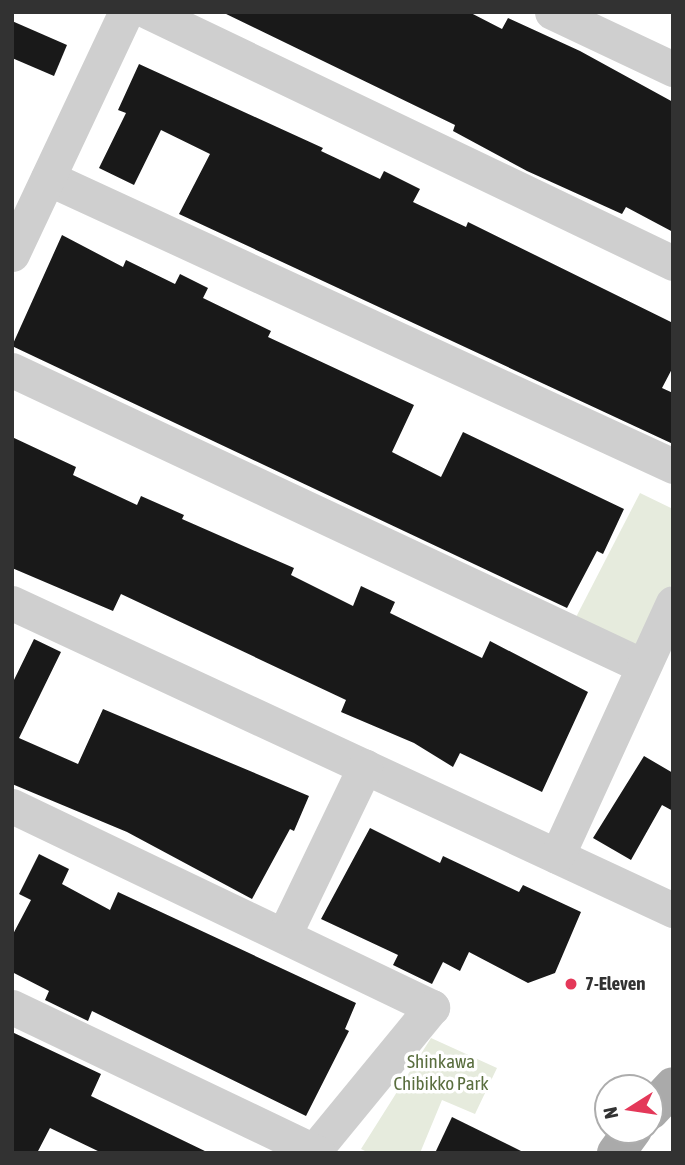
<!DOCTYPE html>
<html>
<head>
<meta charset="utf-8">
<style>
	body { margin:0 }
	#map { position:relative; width:685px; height:1165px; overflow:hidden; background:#fff; font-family:"Asap Condensed",sans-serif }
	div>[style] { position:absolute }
	.green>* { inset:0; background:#e6ebdd }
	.building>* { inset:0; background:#191919 }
	.minor>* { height:35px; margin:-17.5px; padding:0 17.5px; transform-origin:17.5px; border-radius:17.5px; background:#cfcfcf }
	.primary>* { height:38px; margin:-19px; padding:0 19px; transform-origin:19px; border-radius:19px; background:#aaa }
	.dots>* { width:19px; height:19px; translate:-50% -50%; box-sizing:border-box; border:4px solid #fff; border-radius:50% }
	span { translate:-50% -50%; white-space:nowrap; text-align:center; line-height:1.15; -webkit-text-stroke:7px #fff; paint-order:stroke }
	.poi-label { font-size:19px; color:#323232; font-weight:700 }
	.left { translate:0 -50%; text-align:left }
	.park-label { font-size:19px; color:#5a6e3f }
	.frame { position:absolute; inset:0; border:14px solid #323232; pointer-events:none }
	.north { position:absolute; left:594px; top:1074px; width:70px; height:70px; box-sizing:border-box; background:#fff; border:2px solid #adadad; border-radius:50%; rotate:258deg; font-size:19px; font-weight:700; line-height:28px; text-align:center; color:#323232 }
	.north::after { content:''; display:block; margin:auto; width:24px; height:32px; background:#e43859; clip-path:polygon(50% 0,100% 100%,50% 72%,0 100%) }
</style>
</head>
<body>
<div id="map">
	<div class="green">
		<div style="clip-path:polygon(640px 493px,673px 509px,673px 581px,639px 654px,574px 621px)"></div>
		<div style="clip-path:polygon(431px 1038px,497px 1068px,475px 1114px,442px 1100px,420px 1153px,369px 1153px,361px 1149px)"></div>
	</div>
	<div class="building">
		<div style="clip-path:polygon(222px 12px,469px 12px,502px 29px,508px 18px,580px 51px,673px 102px,673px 232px,626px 207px,622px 214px,527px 171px,453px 131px,455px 125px)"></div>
		<div style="clip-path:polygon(12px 21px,67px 45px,54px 76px,12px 58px)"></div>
		<div style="clip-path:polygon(139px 64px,323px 148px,321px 151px,380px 179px,384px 171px,420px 189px,413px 202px,466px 227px,468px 222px,673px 323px,673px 367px,662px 388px,673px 393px,673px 444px,179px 214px,210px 154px,161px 130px,134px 185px,99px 168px,126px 113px,118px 110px)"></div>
		<div style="clip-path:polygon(62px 235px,123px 267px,126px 260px,175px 284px,180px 274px,208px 288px,203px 298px,271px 331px,268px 337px,414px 405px,392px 452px,441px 477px,463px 432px,624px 509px,603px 554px,597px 551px,567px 608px,12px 346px)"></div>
		<div style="clip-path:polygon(12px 437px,76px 467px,73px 475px,137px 505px,141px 496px,184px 515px,182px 519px,294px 568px,291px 575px,353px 606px,361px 586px,395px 602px,390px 613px,482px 658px,490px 641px,588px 692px,542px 792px,460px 753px,453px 767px,414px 743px,341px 712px,346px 700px,121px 594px,113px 611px,12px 568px)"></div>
		<div style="clip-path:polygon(34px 639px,61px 652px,19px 738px,78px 764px,103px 709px,309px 796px,294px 831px,290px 829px,252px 899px,127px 832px,12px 784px,12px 684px)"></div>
		<div style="clip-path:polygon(644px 756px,673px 773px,673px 811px,662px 805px,631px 860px,593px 838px)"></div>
		<div style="clip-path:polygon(370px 828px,440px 863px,443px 856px,519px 892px,523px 885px,581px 912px,555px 973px,528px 983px,469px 952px,460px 971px,443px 962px,432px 984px,393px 965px,398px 955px,321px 919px)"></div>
		<div style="clip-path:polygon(39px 854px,69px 869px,62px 884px,110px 910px,118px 892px,356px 1003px,345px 1029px,349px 1031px,306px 1116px,92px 1011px,88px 1021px,45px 1000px,49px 991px,12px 972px,12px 936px,31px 900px,19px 894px)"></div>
		<div style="clip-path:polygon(12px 1032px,101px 1074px,91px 1096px,209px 1153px,102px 1153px,50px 1128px,37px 1153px,12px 1153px)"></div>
		<div style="clip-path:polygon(452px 1117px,525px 1153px,435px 1153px)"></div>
	</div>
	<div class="minor">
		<div style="left:149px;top:12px;width:581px;rotate:25.59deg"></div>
		<div style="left:552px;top:12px;width:134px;rotate:25.2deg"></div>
		<div style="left:48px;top:178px;width:688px;rotate:24.74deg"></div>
		<div style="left:12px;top:254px;width:268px;rotate:-64.8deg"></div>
		<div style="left:12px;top:370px;width:697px;rotate:25.13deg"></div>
		<div style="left:12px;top:603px;width:729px;rotate:24.91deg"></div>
		<div style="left:12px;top:806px;width:466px;rotate:25.6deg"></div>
		<div style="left:432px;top:1007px;width:189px;rotate:129.4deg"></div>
		<div style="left:557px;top:856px;width:278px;rotate:-65.4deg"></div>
		<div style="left:284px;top:935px;width:187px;rotate:-64.3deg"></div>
		<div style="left:12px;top:1007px;width:339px;rotate:25.5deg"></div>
	</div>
	<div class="primary">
		<div style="left:650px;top:1111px;width:34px;rotate:-47deg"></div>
		<div style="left:616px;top:1153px;width:29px;rotate:-54deg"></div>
	</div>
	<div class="dots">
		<div style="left:571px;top:984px;background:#e43859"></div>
	</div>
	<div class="poi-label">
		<span class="left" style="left:585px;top:984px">7-Eleven</span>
	</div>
	<div class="park-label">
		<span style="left:441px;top:1073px">Shinkawa<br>Chibikko Park</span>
	</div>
	<div class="frame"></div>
	<div class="north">N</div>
</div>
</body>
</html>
